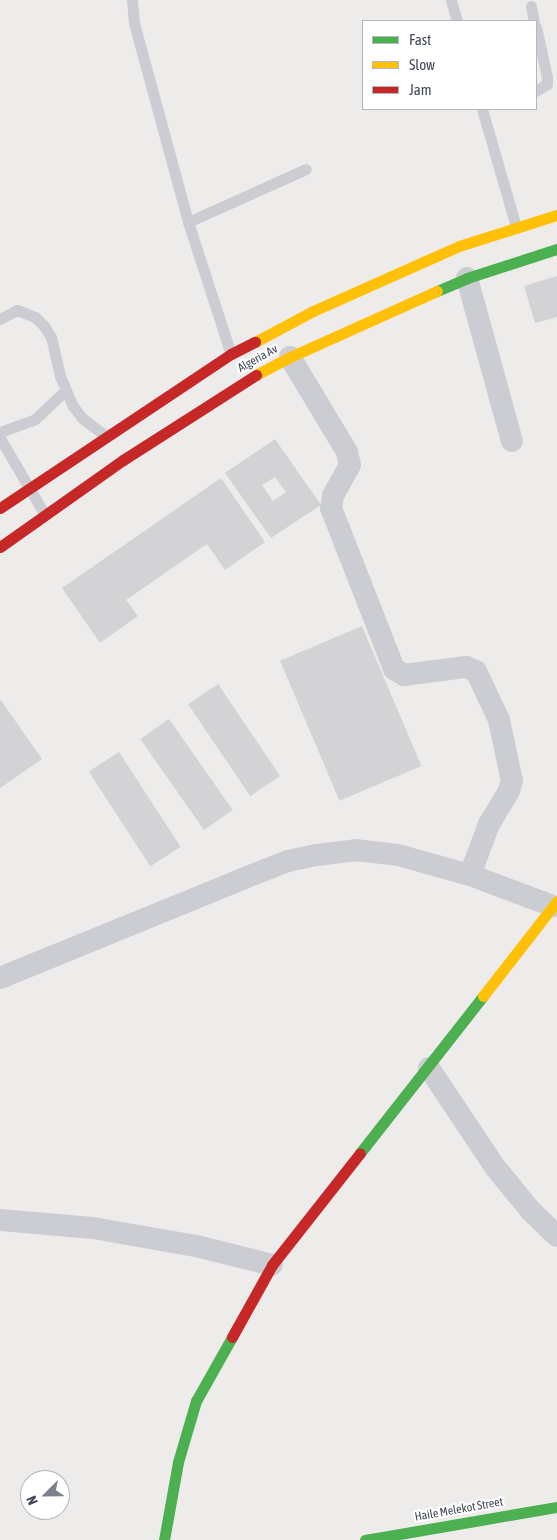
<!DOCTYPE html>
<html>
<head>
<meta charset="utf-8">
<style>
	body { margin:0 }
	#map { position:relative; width:557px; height:1540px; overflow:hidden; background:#edeceb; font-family:"Asap Condensed",sans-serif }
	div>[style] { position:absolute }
	.building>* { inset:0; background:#d3d3d5; transform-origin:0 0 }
	.lane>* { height:11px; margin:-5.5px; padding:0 5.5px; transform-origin:5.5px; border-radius:5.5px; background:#cccdd2 }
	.street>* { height:22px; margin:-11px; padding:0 11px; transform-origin:11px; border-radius:11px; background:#cccdd2 }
	.fast>* { height:11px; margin:-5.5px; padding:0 5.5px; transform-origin:5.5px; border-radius:5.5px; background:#4caf50 }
	.slow>* { height:11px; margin:-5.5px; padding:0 5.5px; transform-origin:5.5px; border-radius:5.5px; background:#ffc107 }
	.jam>* { height:11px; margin:-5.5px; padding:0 5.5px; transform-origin:5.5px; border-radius:5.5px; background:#c62828 }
	span { translate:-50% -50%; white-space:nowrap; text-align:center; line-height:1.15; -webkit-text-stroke:4.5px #fff; paint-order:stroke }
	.street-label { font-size:12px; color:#42485a }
	.legend { position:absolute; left:362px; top:20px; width:175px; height:90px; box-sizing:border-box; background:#fff; border:1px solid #b3b6bd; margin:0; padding:6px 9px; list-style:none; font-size:15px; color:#42485a }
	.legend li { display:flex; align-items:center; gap:10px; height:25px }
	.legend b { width:25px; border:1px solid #b3b6bd }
	.north { position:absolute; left:20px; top:1470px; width:50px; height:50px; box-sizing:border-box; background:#fff; border:1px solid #b3b6bd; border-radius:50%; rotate:247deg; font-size:14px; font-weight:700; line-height:20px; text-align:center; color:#42485a }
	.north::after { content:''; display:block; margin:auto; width:18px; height:22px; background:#7e818d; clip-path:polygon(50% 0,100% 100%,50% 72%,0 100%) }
</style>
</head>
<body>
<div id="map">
	<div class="building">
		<div style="clip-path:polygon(557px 276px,557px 317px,535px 323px,524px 286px)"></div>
		<div style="clip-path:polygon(evenodd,275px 439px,321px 505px,271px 538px,225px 473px,275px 439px,275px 477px,286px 492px,273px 501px,262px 485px,275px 477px)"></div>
		<div style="clip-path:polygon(221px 478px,265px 542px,225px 570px,207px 544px,126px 600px,138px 616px,100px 643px,62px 588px)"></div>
		<div style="left:362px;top:626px;width:152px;height:89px;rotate:67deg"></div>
		<div style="left:218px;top:684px;width:111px;height:36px;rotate:56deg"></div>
		<div style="clip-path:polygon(0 699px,42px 759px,0 788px)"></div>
		<div style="left:169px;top:719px;width:111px;height:35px;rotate:55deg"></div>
		<div style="left:119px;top:752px;width:113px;height:36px;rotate:57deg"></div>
	</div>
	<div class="lane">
		<div style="left:132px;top:0;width:23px;rotate:85deg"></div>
		<div style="left:134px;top:23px;width:206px;rotate:74.8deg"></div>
		<div style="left:188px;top:222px;width:139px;rotate:72deg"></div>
		<div style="left:451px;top:0;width:22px;rotate:74deg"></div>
		<div style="left:531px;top:6px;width:15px;rotate:79deg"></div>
		<div style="left:536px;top:27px;width:51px;rotate:77.6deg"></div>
		<div style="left:547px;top:77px;width:7px;rotate:90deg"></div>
		<div style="left:547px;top:84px;width:13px;rotate:148deg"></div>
		<div style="left:482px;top:109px;width:123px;rotate:73.9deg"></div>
		<div style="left:188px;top:222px;width:129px;rotate:-24.2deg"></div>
		<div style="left:0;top:319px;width:19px;rotate:-28deg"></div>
		<div style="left:17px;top:310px;width:19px;rotate:21deg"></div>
		<div style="left:35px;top:317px;width:13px;rotate:45deg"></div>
		<div style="left:44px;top:326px;width:13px;rotate:58deg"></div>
		<div style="left:51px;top:337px;width:40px;rotate:77deg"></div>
		<div style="left:60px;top:376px;width:33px;rotate:67deg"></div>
		<div style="left:73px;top:406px;width:15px;rotate:53deg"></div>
		<div style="left:82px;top:418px;width:30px;rotate:37deg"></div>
		<div style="left:0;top:432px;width:37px;rotate:-20deg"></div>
		<div style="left:35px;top:419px;width:41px;rotate:-43deg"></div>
		<div style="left:0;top:438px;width:89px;rotate:59.7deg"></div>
	</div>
	<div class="street">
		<div style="left:467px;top:278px;width:169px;rotate:74.6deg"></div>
		<div style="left:290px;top:357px;width:111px;rotate:59deg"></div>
		<div style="left:347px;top:452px;width:13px;rotate:77deg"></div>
		<div style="left:350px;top:465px;width:35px;rotate:119deg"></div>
		<div style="left:333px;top:496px;width:12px;rotate:99deg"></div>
		<div style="left:331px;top:508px;width:173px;rotate:68.6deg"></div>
		<div style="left:394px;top:669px;width:12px;rotate:31deg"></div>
		<div style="left:404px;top:675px;width:63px;rotate:-7.4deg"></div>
		<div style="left:466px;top:667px;width:11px;rotate:22deg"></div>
		<div style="left:476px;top:671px;width:54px;rotate:64.9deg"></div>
		<div style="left:499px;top:720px;width:62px;rotate:78deg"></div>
		<div style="left:512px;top:781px;width:10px;rotate:107deg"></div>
		<div style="left:509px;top:791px;width:39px;rotate:121deg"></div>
		<div style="left:489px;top:824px;width:54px;rotate:110.4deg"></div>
		<div style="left:0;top:978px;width:261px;rotate:-22.2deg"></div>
		<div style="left:242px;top:879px;width:49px;rotate:-21.4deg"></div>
		<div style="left:288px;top:861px;width:30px;rotate:-12deg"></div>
		<div style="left:317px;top:855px;width:38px;rotate:-7deg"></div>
		<div style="left:355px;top:850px;width:43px;rotate:6.6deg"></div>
		<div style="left:398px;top:855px;width:75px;rotate:15.5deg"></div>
		<div style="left:470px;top:875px;width:89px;rotate:20.5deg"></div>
		<div style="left:429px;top:1068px;width:119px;rotate:56.3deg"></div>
		<div style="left:495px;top:1167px;width:57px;rotate:50.7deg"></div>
		<div style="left:531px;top:1211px;width:36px;rotate:44deg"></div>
		<div style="left:0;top:1220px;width:93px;rotate:4.9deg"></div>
		<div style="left:93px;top:1228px;width:105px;rotate:9.9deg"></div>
		<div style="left:196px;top:1246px;width:78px;rotate:14deg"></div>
	</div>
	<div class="fast">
		<div style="left:437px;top:291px;width:33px;rotate:-23deg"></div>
		<div style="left:467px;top:278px;width:95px;rotate:-17.9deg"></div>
		<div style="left:360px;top:1153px;width:199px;rotate:-51.9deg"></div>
		<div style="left:164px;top:1540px;width:79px;rotate:-79.8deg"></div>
		<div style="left:178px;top:1462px;width:64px;rotate:-73.6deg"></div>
		<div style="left:196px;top:1401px;width:73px;rotate:-60.6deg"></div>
		<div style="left:365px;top:1540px;width:195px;rotate:-9.8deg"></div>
	</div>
	<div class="slow">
		<div style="left:255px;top:342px;width:66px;rotate:-28.1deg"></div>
		<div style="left:313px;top:311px;width:160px;rotate:-24deg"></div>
		<div style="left:459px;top:246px;width:103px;rotate:-17.6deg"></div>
		<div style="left:256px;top:375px;width:38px;rotate:-28deg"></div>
		<div style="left:290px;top:357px;width:161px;rotate:-24.2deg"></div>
		<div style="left:483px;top:996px;width:120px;rotate:-52.1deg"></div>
	</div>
	<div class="jam">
		<div style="left:0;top:508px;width:278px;rotate:-33.7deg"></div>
		<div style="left:231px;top:354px;width:27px;rotate:-27deg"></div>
		<div style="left:0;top:547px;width:151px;rotate:-35.3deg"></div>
		<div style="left:123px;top:460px;width:158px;rotate:-32.6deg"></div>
		<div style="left:232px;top:1337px;width:82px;rotate:-60.9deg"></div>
		<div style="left:272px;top:1265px;width:142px;rotate:-51.8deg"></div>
	</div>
	<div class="street-label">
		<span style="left:258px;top:359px;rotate:-29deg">Algeria Av</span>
		<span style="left:459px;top:1510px;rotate:-10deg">Haile Melekot Street</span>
	</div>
	<ul class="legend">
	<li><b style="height:6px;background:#4caf50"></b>Fast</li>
	<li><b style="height:6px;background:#ffc107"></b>Slow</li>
	<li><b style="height:6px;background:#c62828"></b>Jam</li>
	</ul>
	<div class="north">N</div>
</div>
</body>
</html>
